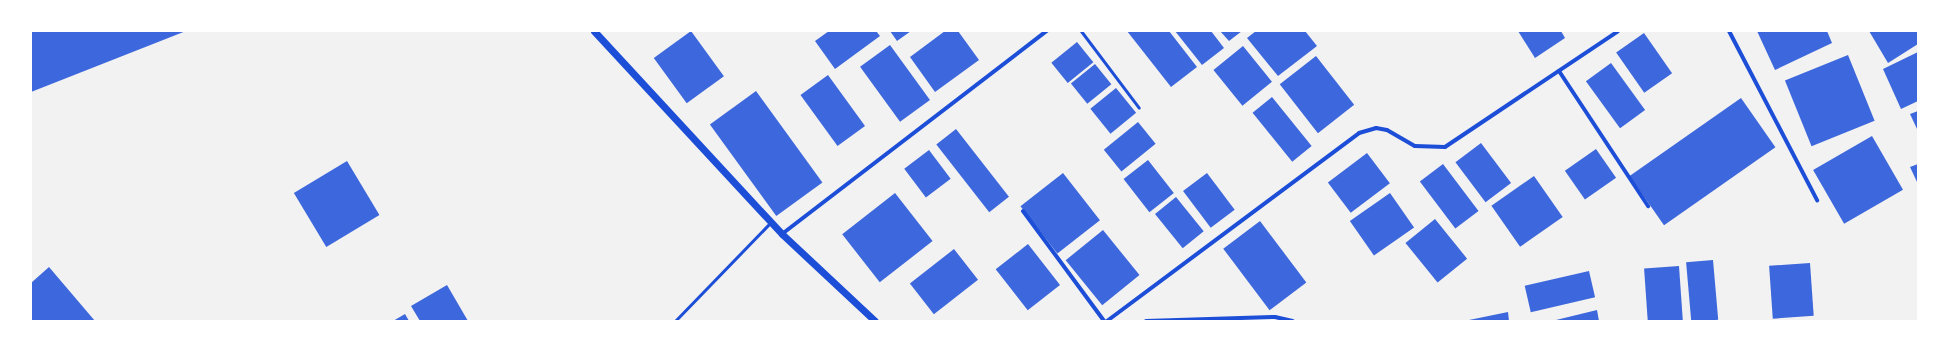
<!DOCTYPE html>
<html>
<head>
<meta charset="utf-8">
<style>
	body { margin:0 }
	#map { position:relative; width:1949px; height:352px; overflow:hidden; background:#f2f2f2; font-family:Figtree,sans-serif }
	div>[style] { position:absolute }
	.building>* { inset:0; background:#3d67dc; transform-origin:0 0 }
	.service>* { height:3px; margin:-1.5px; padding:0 1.5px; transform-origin:1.5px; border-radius:1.5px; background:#1d4ed8 }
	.minor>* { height:4px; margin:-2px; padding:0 2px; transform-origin:2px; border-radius:2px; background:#1d4ed8 }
	.tertiary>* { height:7px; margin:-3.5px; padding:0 3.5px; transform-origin:3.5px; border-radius:3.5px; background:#1d4ed8 }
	span { translate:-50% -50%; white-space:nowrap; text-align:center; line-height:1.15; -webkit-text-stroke:3px #fff; paint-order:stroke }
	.frame { position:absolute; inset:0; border:32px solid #fff; pointer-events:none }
</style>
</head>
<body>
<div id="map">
	<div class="building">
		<div style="clip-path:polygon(31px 31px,186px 31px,31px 92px)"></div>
		<div style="left:691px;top:31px;width:56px;height:46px;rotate:54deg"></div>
		<div style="clip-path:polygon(829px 31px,876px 31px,880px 36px,835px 69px,815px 41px)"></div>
		<div style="clip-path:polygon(890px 31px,911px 31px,897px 41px)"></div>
		<div style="clip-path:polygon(945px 31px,958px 31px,979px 60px,935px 92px,910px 57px)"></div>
		<div style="clip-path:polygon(1127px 31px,1169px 31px,1197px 67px,1171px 87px)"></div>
		<div style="clip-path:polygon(1175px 31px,1211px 31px,1224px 48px,1202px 65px)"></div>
		<div style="clip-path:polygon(1220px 31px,1242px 31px,1229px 41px)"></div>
		<div style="clip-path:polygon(1256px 31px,1305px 31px,1317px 46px,1278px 76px,1247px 38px)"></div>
		<div style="clip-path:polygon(1518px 31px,1561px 31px,1565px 38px,1535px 58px)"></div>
		<div style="clip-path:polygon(1757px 31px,1827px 31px,1832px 43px,1775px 70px)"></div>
		<div style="clip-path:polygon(1869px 31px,1918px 31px,1918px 44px,1888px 63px)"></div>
		<div style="left:1644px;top:33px;width:49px;height:34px;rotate:55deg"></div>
		<div style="left:1077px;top:42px;width:26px;height:33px;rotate:51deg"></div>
		<div style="left:890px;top:45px;width:68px;height:37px;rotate:54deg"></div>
		<div style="left:1243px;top:46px;width:46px;height:38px;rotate:51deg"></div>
		<div style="clip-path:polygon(1918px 52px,1918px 101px,1901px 109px,1883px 69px)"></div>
		<div style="left:1848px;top:55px;width:71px;height:68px;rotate:68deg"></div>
		<div style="left:1316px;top:56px;width:62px;height:46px;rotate:52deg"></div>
		<div style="left:1611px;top:63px;width:58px;height:31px;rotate:54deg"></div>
		<div style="left:1095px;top:64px;width:26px;height:31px;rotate:51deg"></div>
		<div style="left:828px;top:75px;width:63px;height:34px;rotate:54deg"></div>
		<div style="left:1116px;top:88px;width:32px;height:33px;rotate:51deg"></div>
		<div style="left:756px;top:91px;width:113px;height:57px;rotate:54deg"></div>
		<div style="left:1272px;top:97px;width:63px;height:25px;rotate:51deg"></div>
		<div style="left:1741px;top:98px;width:60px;height:136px;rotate:55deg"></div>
		<div style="clip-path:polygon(1918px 111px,1918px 131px,1910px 114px)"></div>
		<div style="left:1138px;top:122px;width:28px;height:44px;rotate:51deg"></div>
		<div style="left:956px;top:129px;width:86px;height:25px;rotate:52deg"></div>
		<div style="left:1872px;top:136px;width:62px;height:68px;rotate:60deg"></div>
		<div style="left:1481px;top:143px;width:50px;height:32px;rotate:53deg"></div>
		<div style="left:1596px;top:149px;width:35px;height:38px;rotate:55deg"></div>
		<div style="left:929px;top:150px;width:36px;height:31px;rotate:53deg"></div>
		<div style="left:1367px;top:153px;width:38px;height:49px;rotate:53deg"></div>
		<div style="left:1148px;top:160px;width:42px;height:31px;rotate:52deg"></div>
		<div style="left:347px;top:161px;width:63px;height:62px;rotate:59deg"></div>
		<div style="left:1443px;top:164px;width:59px;height:29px;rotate:53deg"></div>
		<div style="clip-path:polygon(1918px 164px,1918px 184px,1910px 167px)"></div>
		<div style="left:1063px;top:173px;width:60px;height:54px;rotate:52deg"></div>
		<div style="left:1207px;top:173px;width:46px;height:30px;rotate:53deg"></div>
		<div style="left:1534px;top:176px;width:50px;height:52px;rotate:55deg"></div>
		<div style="left:895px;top:193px;width:61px;height:67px;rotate:52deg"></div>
		<div style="left:1390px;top:193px;width:42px;height:49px;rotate:55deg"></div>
		<div style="left:1176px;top:197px;width:44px;height:27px;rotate:51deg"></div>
		<div style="left:1435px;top:219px;width:51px;height:38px;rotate:51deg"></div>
		<div style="left:1260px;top:221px;width:77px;height:46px;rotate:53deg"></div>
		<div style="left:1103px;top:230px;width:58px;height:48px;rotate:51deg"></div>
		<div style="left:1028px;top:244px;width:52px;height:41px;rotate:52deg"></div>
		<div style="left:954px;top:249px;width:39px;height:56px;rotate:52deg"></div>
		<div style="left:1713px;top:260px;width:60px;height:27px;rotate:85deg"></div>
		<div style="left:1810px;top:263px;width:53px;height:41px;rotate:86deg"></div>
		<div style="left:1679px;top:266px;width:55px;height:35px;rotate:86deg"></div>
		<div style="clip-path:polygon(49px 267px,95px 321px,31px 321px,31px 283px)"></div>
		<div style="left:1589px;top:271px;width:27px;height:66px;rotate:77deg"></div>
		<div style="clip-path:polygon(447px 285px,468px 321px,420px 321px,411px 306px)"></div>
		<div style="clip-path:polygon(1597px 310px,1599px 321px,1556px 321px,1556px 320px)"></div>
		<div style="clip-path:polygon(1508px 312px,1509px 321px,1469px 321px,1469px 320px)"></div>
		<div style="clip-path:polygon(405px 314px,409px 321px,393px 321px)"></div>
	</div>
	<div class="service">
		<div style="left:1081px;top:31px;width:96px;rotate:53deg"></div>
		<div style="left:675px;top:321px;width:138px;rotate:-45.9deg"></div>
	</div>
	<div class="minor">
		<div style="left:1729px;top:31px;width:191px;rotate:62.5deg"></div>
		<div style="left:1559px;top:71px;width:162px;rotate:56.6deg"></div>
		<div style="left:1023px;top:211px;width:137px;rotate:53.6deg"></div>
		<div style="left:782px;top:234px;width:334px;rotate:-37.5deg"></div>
		<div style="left:1107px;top:321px;width:314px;rotate:-36.7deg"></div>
		<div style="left:1359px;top:133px;width:18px;rotate:-16deg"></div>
		<div style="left:1376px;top:128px;width:11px;rotate:10deg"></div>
		<div style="left:1387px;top:130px;width:32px;rotate:30deg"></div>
		<div style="left:1415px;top:146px;width:30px;rotate:2deg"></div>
		<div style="left:1445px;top:147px;width:208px;rotate:-33.8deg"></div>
		<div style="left:1146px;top:321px;width:129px;rotate:-1.8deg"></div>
		<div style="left:1275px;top:317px;width:18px;rotate:13deg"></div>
	</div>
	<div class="tertiary">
		<div style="left:594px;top:31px;width:277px;rotate:47.2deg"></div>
		<div style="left:782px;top:234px;width:127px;rotate:43.1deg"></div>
	</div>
	<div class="frame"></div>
</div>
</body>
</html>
